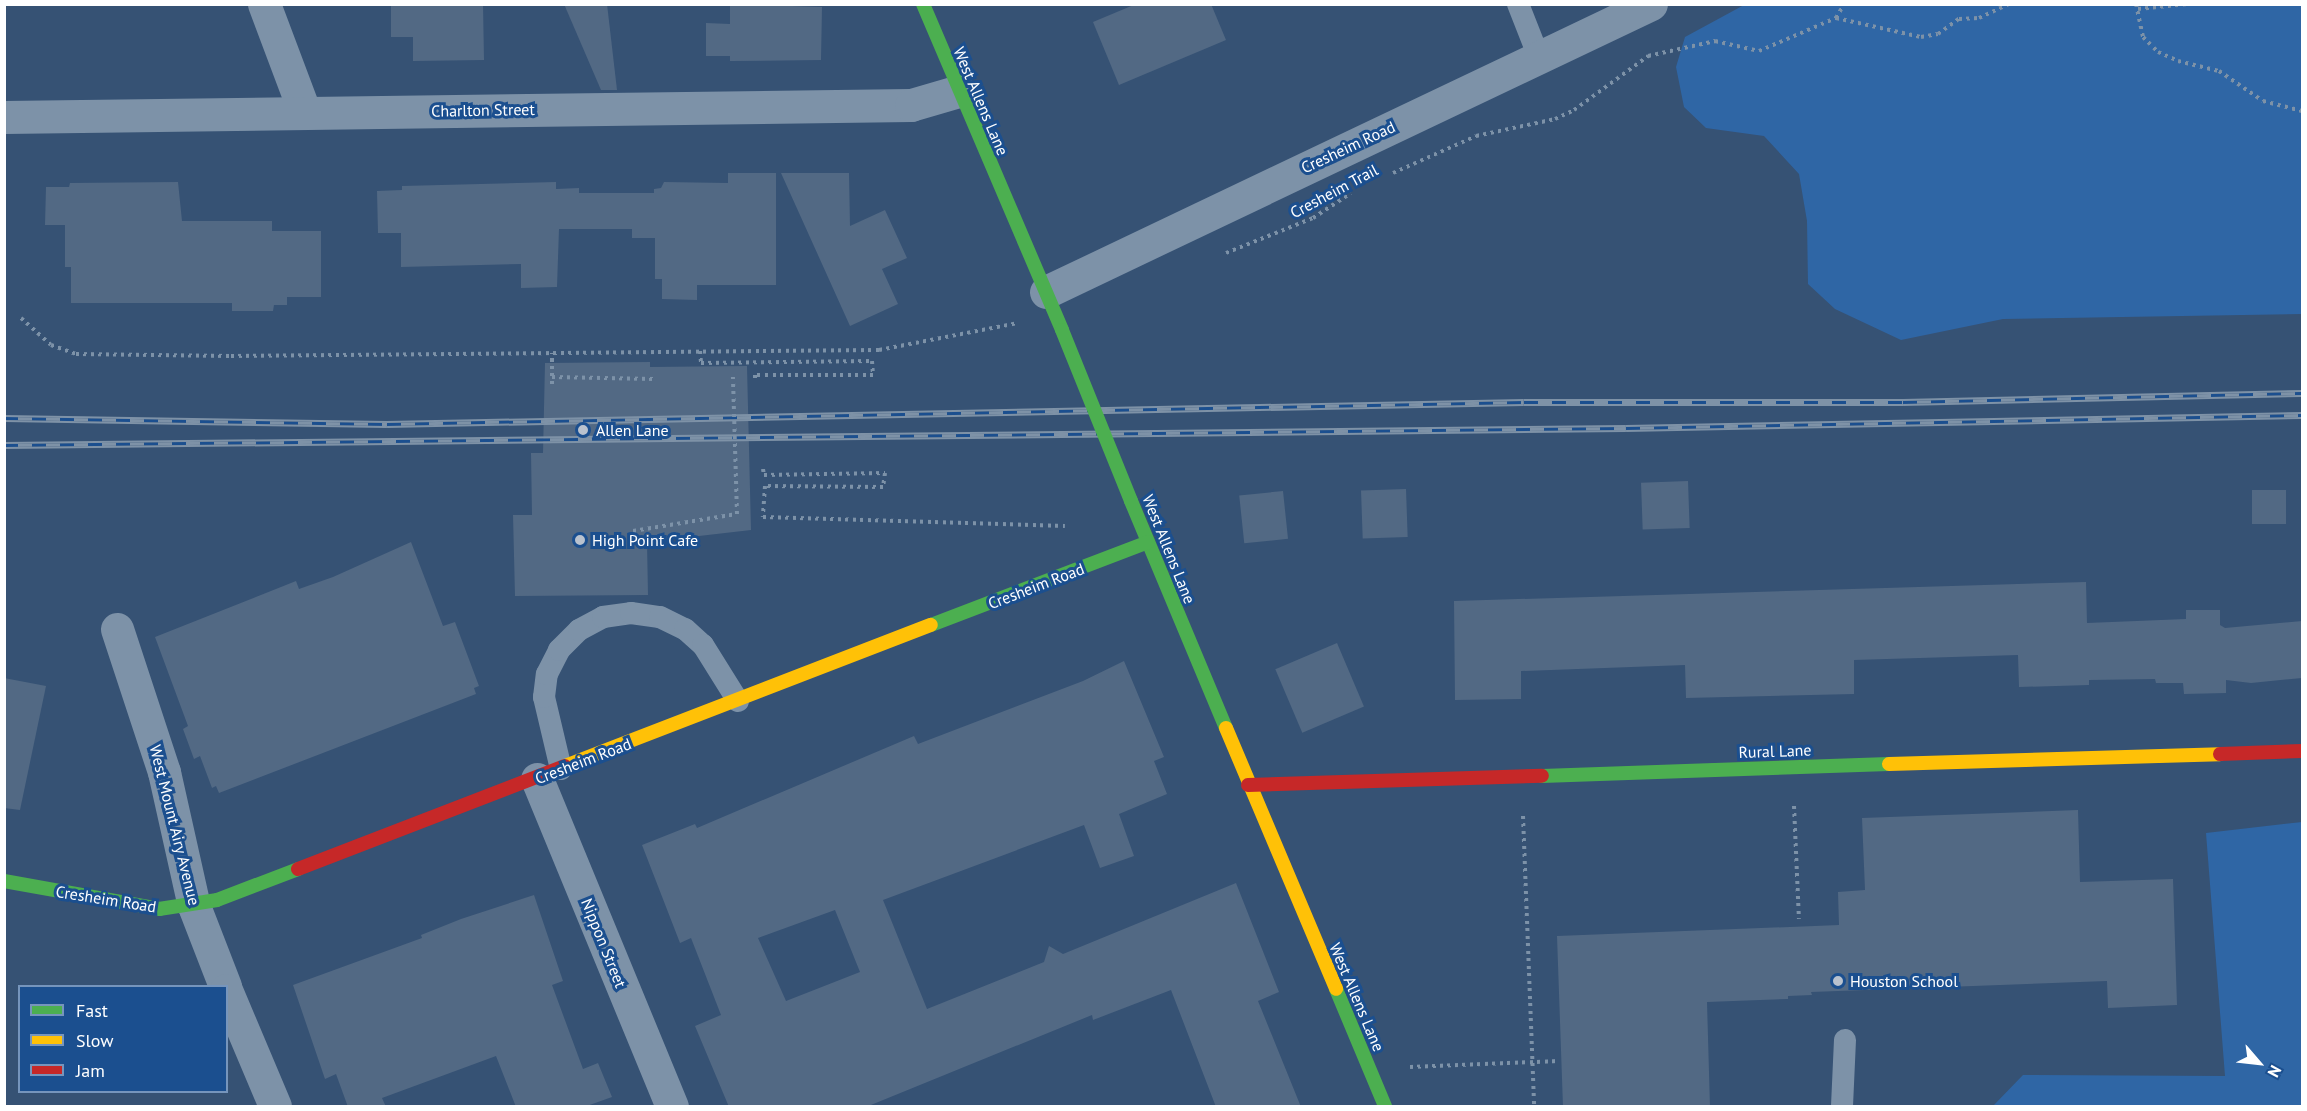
<!DOCTYPE html>
<html>
<head>
<meta charset="utf-8">
<style>
	body { margin:0 }
	#map { position:relative; width:2307px; height:1111px; overflow:hidden; background:#365274; font-family:"PT Sans",sans-serif }
	div>[style] { position:absolute }
	.green>* { inset:0; background:#2f66a5 }
	.building>* { inset:0; background:#526984; transform-origin:0 0 }
	.path>* { height:4px; margin-top:-2px; transform-origin:0; background:repeating-linear-gradient(90deg,#7d92a8 0 3px,transparent 0 7.5px) }
	.lane>* { height:22px; margin:-11px; padding:0 11px; transform-origin:11px; border-radius:11px; background:#7d92a8 }
	.street>* { height:33px; margin:-16.5px; padding:0 16.5px; transform-origin:16.5px; border-radius:16.5px; background:#7d92a8 }
	.fast>* { height:14px; margin:-7px; padding:0 7px; transform-origin:7px; border-radius:7px; background:#4caf50 }
	.slow>* { height:14px; margin:-7px; padding:0 7px; transform-origin:7px; border-radius:7px; background:#ffc107 }
	.jam>* { height:14px; margin:-7px; padding:0 7px; transform-origin:7px; border-radius:7px; background:#c62828 }
	.rail>* { height:7px; margin-top:-3.5px; transform-origin:0; background:repeating-linear-gradient(90deg,#1b4f8f 0 14px,#7e92a7 0 28px); box-sizing:border-box; border-block:2px solid #7e92a7 }
	.path-bridge>* { height:4px; margin-top:-2px; transform-origin:0; background:repeating-linear-gradient(90deg,#7d92a8 0 3px,transparent 0 7.5px) }
	.fast-bridge>* { height:14px; margin:-7px; padding:0 7px; transform-origin:7px; border-radius:7px; background:#4caf50 }
	.dots>* { width:16px; height:16px; translate:-50% -50%; box-sizing:border-box; border:3px solid #1b4f8f; border-radius:50% }
	span { translate:-50% -50%; white-space:nowrap; text-align:center; line-height:1.15; -webkit-text-stroke:6px #1b4f8f; paint-order:stroke }
	.street-label { font-size:16px; color:#fff }
	.poi-label { font-size:16px; color:#fff }
	.left { translate:0 -50%; text-align:left }
	.frame { position:absolute; inset:0; border:6px solid #fff; pointer-events:none }
	.legend { position:absolute; left:18px; top:985px; width:210px; height:108px; box-sizing:border-box; background:#1b4f8f; border:2px solid #7695bc; margin:0; padding:8px 10px; list-style:none; font-size:18px; color:#fff }
	.legend li { display:flex; align-items:center; gap:12px; height:30px }
	.legend b { width:30px; border:2px solid #7695bc }
	.north { position:absolute; left:2229px; top:1033px; width:60px; height:60px; -webkit-text-stroke:4px #1b4f8f; paint-order:stroke; rotate:118deg; font-size:16px; font-weight:700; line-height:24px; text-align:center; color:#fff }
	.north::after { content:''; display:block; margin:auto; width:21px; height:27px; background:#fff; clip-path:polygon(50% 0,100% 100%,50% 72%,0 100%) }
</style>
</head>
<body>
<div id="map">
	<div class="green">
		<div style="clip-path:polygon(1744px 5px,2302px 5px,2302px 314px,2003px 319px,1901px 340px,1835px 309px,1808px 284px,1807px 221px,1799px 174px,1764px 136px,1706px 128px,1684px 107px,1676px 67px,1685px 37px)"></div>
		<div style="clip-path:polygon(2302px 822px,2302px 1106px,1993px 1106px,2023px 1075px,2225px 1076px,2206px 833px)"></div>
	</div>
	<div class="building">
		<div style="clip-path:polygon(391px 4px,483px 4px,484px 60px,413px 61px,413px 37px,391px 37px)"></div>
		<div style="clip-path:polygon(564px 4px,607px 4px,617px 90px,601px 90px)"></div>
		<div style="clip-path:polygon(730px 4px,822px 7px,821px 60px,730px 61px,730px 56px,706px 56px,706px 23px,730px 24px)"></div>
		<div style="clip-path:polygon(1136px 4px,1211px 4px,1226px 40px,1119px 85px,1093px 22px)"></div>
		<div style="clip-path:polygon(728px 173px,776px 173px,776px 285px,697px 285px,697px 300px,662px 299px,662px 279px,655px 279px,655px 238px,632px 238px,632px 229px,559px 229px,557px 287px,521px 288px,521px 264px,401px 267px,401px 233px,378px 233px,377px 191px,402px 190px,402px 186px,556px 182px,556px 189px,579px 188px,579px 193px,654px 193px,654px 189px,661px 188px,664px 182px,728px 183px)"></div>
		<div style="clip-path:polygon(781px 173px,849px 173px,850px 226px,885px 210px,907px 258px,882px 269px,898px 304px,850px 326px)"></div>
		<div style="clip-path:polygon(178px 182px,182px 221px,272px 221px,272px 231px,321px 231px,321px 297px,287px 297px,287px 305px,274px 305px,273px 311px,232px 311px,232px 303px,71px 303px,71px 267px,65px 267px,65px 225px,45px 225px,46px 187px,69px 187px,70px 183px)"></div>
		<div style="clip-path:polygon(650px 362px,650px 367px,747px 366px,751px 530px,647px 542px,648px 595px,515px 596px,513px 515px,532px 515px,531px 453px,543px 453px,545px 363px)"></div>
		<div style="left:1688px;top:481px;width:47px;height:47px;rotate:88deg"></div>
		<div style="left:1406px;top:489px;width:48px;height:45px;rotate:88deg"></div>
		<div style="left:2252px;top:490px;width:34px;height:34px"></div>
		<div style="left:1283px;top:491px;width:48px;height:44px;rotate:84deg"></div>
		<div style="clip-path:polygon(411px 542px,443px 626px,455px 622px,479px 686px,474px 688px,476px 694px,219px 793px,216px 786px,212px 788px,200px 756px,194px 759px,183px 729px,188px 726px,155px 637px,296px 581px,299px 589px,333px 577px)"></div>
		<div style="clip-path:polygon(2086px 582px,2087px 623px,2186px 619px,2186px 610px,2220px 610px,2220px 625px,2225px 628px,2302px 621px,2302px 678px,2251px 683px,2226px 680px,2226px 693px,2184px 694px,2183px 683px,2156px 683px,2155px 679px,2089px 680px,2089px 685px,2019px 687px,2018px 655px,1854px 660px,1854px 694px,1686px 698px,1685px 665px,1521px 671px,1521px 699px,1455px 700px,1454px 601px)"></div>
		<div style="left:1337px;top:643px;width:69px;height:67px;rotate:67deg"></div>
		<div style="clip-path:polygon(evenodd,1124px 661px,1164px 757px,1154px 761px,1167px 794px,1119px 814px,1134px 856px,1100px 868px,1084px 825px,883px 900px,927px 1009px,1044px 962px,1049px 946px,1063px 954px,1236px 883px,1279px 992px,1258px 1001px,1301px 1107px,1216px 1107px,1171px 990px,1093px 1020px,1092px 1015px,866px 1107px,729px 1107px,695px 1026px,721px 1015px,691px 938px,680px 943px,642px 845px,695px 824px,697px 828px,914px 736px,918px 744px,1083px 681px,1124px 661px,835px 910px,860px 972px,786px 1001px,758px 938px,835px 910px)"></div>
		<div style="clip-path:polygon(4px 678px,46px 686px,20px 810px,4px 808px)"></div>
		<div style="clip-path:polygon(2078px 810px,2080px 882px,2173px 879px,2177px 1005px,2108px 1008px,2107px 981px,1811px 992px,1812px 995px,1788px 996px,1788px 999px,1707px 1002px,1710px 1107px,1563px 1107px,1557px 936px,1839px 925px,1838px 892px,1865px 890px,1862px 818px)"></div>
		<div style="clip-path:polygon(534px 895px,563px 981px,552px 985px,583px 1069px,598px 1063px,612px 1097px,584px 1107px,516px 1107px,496px 1056px,382px 1098px,386px 1107px,348px 1107px,336px 1074px,325px 1079px,293px 985px,422px 938px,421px 935px,461px 919px)"></div>
	</div>
	<div class="path">
		<div style="left:2136px;top:4px;width:34px;rotate:78deg"></div>
		<div style="left:2143px;top:37px;width:21px;rotate:45deg"></div>
		<div style="left:2158px;top:52px;width:22px;rotate:24deg"></div>
		<div style="left:2178px;top:61px;width:42px;rotate:13.7deg"></div>
		<div style="left:2219px;top:71px;width:53px;rotate:34.3deg"></div>
		<div style="left:2263px;top:101px;width:40px;rotate:14.4deg"></div>
		<div style="left:2138px;top:9px;width:50px;rotate:-5.7deg"></div>
		<div style="left:1836px;top:18px;width:87px;rotate:12.6deg"></div>
		<div style="left:1921px;top:37px;width:17px;rotate:-10deg"></div>
		<div style="left:1938px;top:34px;width:26px;rotate:-36deg"></div>
		<div style="left:1959px;top:19px;width:20px;rotate:-3deg"></div>
		<div style="left:1979px;top:18px;width:33px;rotate:-25deg"></div>
		<div style="left:1393px;top:173px;width:91px;rotate:-24deg"></div>
		<div style="left:1476px;top:136px;width:81px;rotate:-12.1deg"></div>
		<div style="left:1555px;top:119px;width:21px;rotate:-25deg"></div>
		<div style="left:1574px;top:110px;width:92px;rotate:-36.1deg"></div>
		<div style="left:1648px;top:56px;width:69px;rotate:-12.6deg"></div>
		<div style="left:1715px;top:41px;width:45px;rotate:12.8deg"></div>
		<div style="left:1759px;top:51px;width:84px;rotate:-23.2deg"></div>
		<div style="left:1836px;top:18px;width:16px;rotate:-60deg"></div>
		<div style="left:1226px;top:253px;width:94px;rotate:-21.9deg"></div>
		<div style="left:1313px;top:218px;width:45px;rotate:-33.3deg"></div>
		<div style="left:21px;top:318px;width:40px;rotate:42deg"></div>
		<div style="left:51px;top:345px;width:27px;rotate:20deg"></div>
		<div style="left:76px;top:354px;width:155px;rotate:0.7deg"></div>
		<div style="left:231px;top:356px;width:648px;rotate:-0.53deg"></div>
		<div style="left:879px;top:350px;width:142px;rotate:-11deg"></div>
		<div style="left:700px;top:351px;width:12px;rotate:85deg"></div>
		<div style="left:701px;top:363px;width:171px;rotate:-0.7deg"></div>
		<div style="left:872px;top:361px;width:14px;rotate:86deg"></div>
		<div style="left:873px;top:375px;width:118px;rotate:180deg"></div>
		<div style="left:755px;top:375px;width:7px;rotate:90deg"></div>
		<div style="left:552px;top:377px;width:102px;rotate:1.1deg"></div>
		<div style="left:552px;top:384px;width:31px;rotate:-90deg"></div>
		<div style="left:763px;top:469px;width:6px;rotate:81deg"></div>
		<div style="left:764px;top:475px;width:121px;rotate:-0.9deg"></div>
		<div style="left:885px;top:473px;width:14px;rotate:98deg"></div>
		<div style="left:883px;top:487px;width:118px;rotate:-179.5deg"></div>
		<div style="left:765px;top:486px;width:31px;rotate:94deg"></div>
		<div style="left:763px;top:517px;width:302px;rotate:1.7deg"></div>
		<div style="left:1794px;top:806px;width:113px;rotate:87.5deg"></div>
		<div style="left:1523px;top:816px;width:290px;rotate:87.8deg"></div>
		<div style="left:1410px;top:1067px;width:149px;rotate:-2.3deg"></div>
	</div>
	<div class="lane">
		<div style="left:1518px;top:4px;width:60px;rotate:68.6deg"></div>
		<div style="left:561px;top:769px;width:74px;rotate:-103.3deg"></div>
		<div style="left:544px;top:697px;width:23px;rotate:-83deg"></div>
		<div style="left:547px;top:674px;width:27px;rotate:-63deg"></div>
		<div style="left:559px;top:650px;width:28px;rotate:-45deg"></div>
		<div style="left:579px;top:630px;width:27px;rotate:-28deg"></div>
		<div style="left:603px;top:617px;width:28px;rotate:-8deg"></div>
		<div style="left:631px;top:613px;width:29px;rotate:8deg"></div>
		<div style="left:660px;top:617px;width:28px;rotate:26deg"></div>
		<div style="left:685px;top:629px;width:24px;rotate:42deg"></div>
		<div style="left:703px;top:645px;width:66px;rotate:58deg"></div>
		<div style="left:1842px;top:1106px;width:66px;rotate:-87.4deg"></div>
	</div>
	<div class="street">
		<div style="left:264px;top:4px;width:116px;rotate:69.4deg"></div>
		<div style="left:4px;top:117px;width:907px;rotate:-0.76deg"></div>
		<div style="left:911px;top:105px;width:50px;rotate:-16.3deg"></div>
		<div style="left:1046px;top:292px;width:670px;rotate:-25.46deg"></div>
		<div style="left:117px;top:629px;width:151px;rotate:71.8deg"></div>
		<div style="left:164px;top:772px;width:137px;rotate:77.4deg"></div>
		<div style="left:194px;top:906px;width:86px;rotate:68.8deg"></div>
		<div style="left:537px;top:779px;width:354px;rotate:67.6deg"></div>
		<div style="left:226px;top:990px;width:126px;rotate:67.1deg"></div>
	</div>
	<div class="fast">
		<div style="left:923px;top:4px;width:354px;rotate:66.9deg"></div>
		<div style="left:1131px;top:501px;width:246px;rotate:67.3deg"></div>
		<div style="left:931px;top:625px;width:232px;rotate:-20.9deg"></div>
		<div style="left:1542px;top:776px;width:347px;rotate:-2deg"></div>
		<div style="left:4px;top:881px;width:158px;rotate:10.2deg"></div>
		<div style="left:159px;top:909px;width:59px;rotate:-8.8deg"></div>
		<div style="left:217px;top:900px;width:87px;rotate:-20.9deg"></div>
		<div style="left:1336px;top:989px;width:127px;rotate:67.3deg"></div>
	</div>
	<div class="slow">
		<div style="left:1226px;top:728px;width:283px;rotate:67.1deg"></div>
		<div style="left:1889px;top:764px;width:331px;rotate:-1.7deg"></div>
		<div style="left:565px;top:766px;width:392px;rotate:-21.1deg"></div>
	</div>
	<div class="jam">
		<div style="left:2220px;top:754px;width:82px;rotate:-2.1deg"></div>
		<div style="left:1248px;top:785px;width:294px;rotate:-1.8deg"></div>
		<div style="left:298px;top:869px;width:286px;rotate:-21.1deg"></div>
	</div>
	<div class="rail">
		<div style="left:4px;top:418px;width:383px;rotate:0.9deg"></div>
		<div style="left:387px;top:424px;width:1137px;rotate:-1.11deg"></div>
		<div style="left:1524px;top:402px;width:379px"></div>
		<div style="left:1903px;top:402px;width:399px;rotate:-1.3deg"></div>
		<div style="left:4px;top:445px;width:1622px;rotate:-0.6deg"></div>
		<div style="left:1626px;top:428px;width:676px;rotate:-1.1deg"></div>
	</div>
	<div class="path-bridge">
		<div style="left:633px;top:531px;width:105px;rotate:-9.3deg"></div>
		<div style="left:737px;top:514px;width:137px;rotate:-91.7deg"></div>
	</div>
	<div class="fast-bridge">
		<div style="left:1062px;top:330px;width:184px;rotate:68deg"></div>
	</div>
	<div class="dots">
		<div style="left:583px;top:430px;background:#b9c2ce"></div>
		<div style="left:580px;top:540px;background:#b9c2ce"></div>
		<div style="left:1838px;top:981px;background:#b9c2ce"></div>
	</div>
	<div class="street-label">
		<span style="left:981px;top:101px;rotate:67deg">West Allens Lane</span>
		<span style="left:483px;top:110px;rotate:-1deg">Charlton Street</span>
		<span style="left:1348px;top:147px;rotate:-25deg">Cresheim Road</span>
		<span style="left:1334px;top:191px;rotate:-28deg">Cresheim Trail</span>
		<span style="left:1169px;top:549px;rotate:68deg">West Allens Lane</span>
		<span style="left:1036px;top:586px;rotate:-21deg">Cresheim Road</span>
		<span style="left:1775px;top:751px;rotate:-2deg">Rural Lane</span>
		<span style="left:583px;top:761px;rotate:-21deg">Cresheim Road</span>
		<span style="left:175px;top:825px;rotate:76deg">West Mount Airy Avenue</span>
		<span style="left:106px;top:899px;rotate:9deg">Cresheim Road</span>
		<span style="left:604px;top:943px;rotate:68deg">Nippon Street</span>
		<span style="left:1357px;top:997px;rotate:67deg">West Allens Lane</span>
	</div>
	<div class="poi-label">
		<span class="left" style="left:596px;top:430px">Allen Lane</span>
		<span class="left" style="left:592px;top:540px">High Point Cafe</span>
		<span class="left" style="left:1850px;top:981px">Houston School</span>
	</div>
	<div class="frame"></div>
	<ul class="legend">
	<li><b style="height:8px;background:#4caf50"></b>Fast</li>
	<li><b style="height:8px;background:#ffc107"></b>Slow</li>
	<li><b style="height:8px;background:#c62828"></b>Jam</li>
	</ul>
	<div class="north">N</div>
</div>
</body>
</html>
